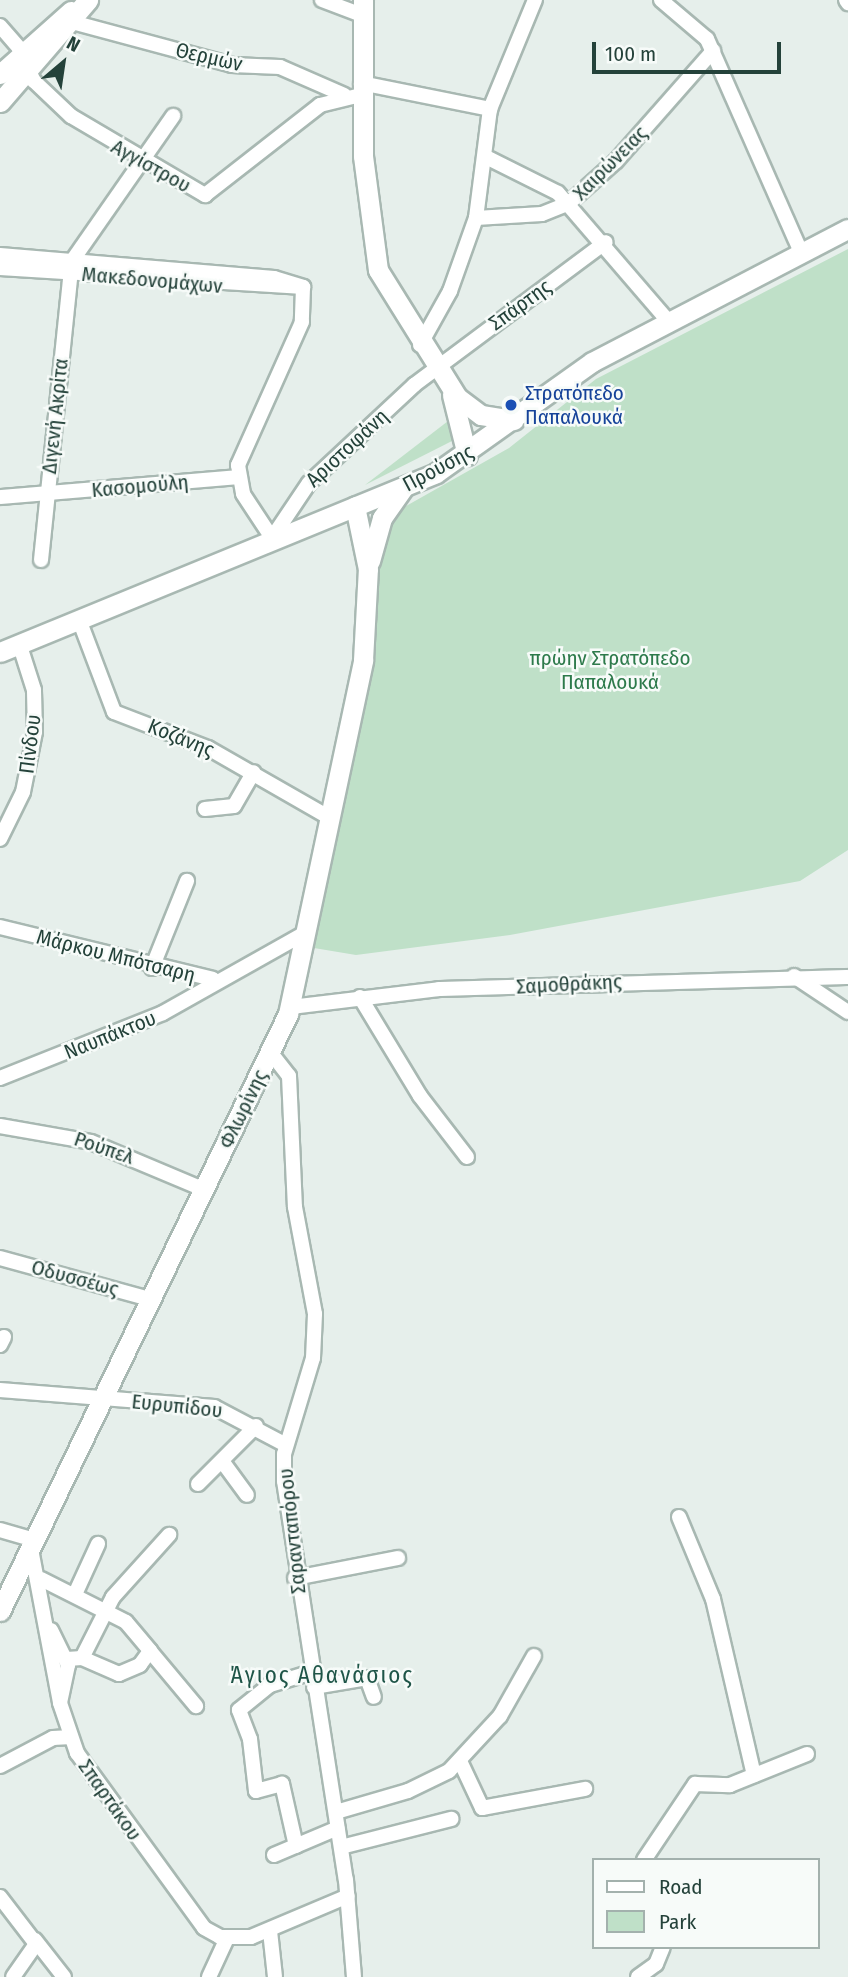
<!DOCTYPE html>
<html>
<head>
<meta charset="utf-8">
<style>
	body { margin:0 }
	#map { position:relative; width:848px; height:1977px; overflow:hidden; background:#e6efeb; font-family:"Fira Sans Condensed",sans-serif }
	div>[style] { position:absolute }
	.green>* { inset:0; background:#bfe0c8 }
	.roads { filter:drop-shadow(2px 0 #a8b8b2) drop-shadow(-2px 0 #a8b8b2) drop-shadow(0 2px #a8b8b2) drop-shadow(0 -2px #a8b8b2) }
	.street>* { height:14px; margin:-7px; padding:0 7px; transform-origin:7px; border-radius:7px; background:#fff }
	.secondary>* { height:19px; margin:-9.5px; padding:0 9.5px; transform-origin:9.5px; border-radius:9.5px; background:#fff }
	.dots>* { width:19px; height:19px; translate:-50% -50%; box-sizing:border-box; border:4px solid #f7fbf9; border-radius:50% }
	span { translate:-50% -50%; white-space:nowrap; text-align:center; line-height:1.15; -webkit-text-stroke:5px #f7fbf9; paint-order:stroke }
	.street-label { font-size:21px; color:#24423a }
	.transit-label { font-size:21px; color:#164399 }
	.left { translate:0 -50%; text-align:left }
	.park-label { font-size:21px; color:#2d7a4b }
	.neighbourhood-label { font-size:23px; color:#1f5548; letter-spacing:2px }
	.legend { position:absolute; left:592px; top:1858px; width:228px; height:91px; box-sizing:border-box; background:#f7fbf9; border:2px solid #a3b1ad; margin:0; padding:9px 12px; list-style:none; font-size:21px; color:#24423a }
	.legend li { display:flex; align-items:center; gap:14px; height:35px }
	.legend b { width:35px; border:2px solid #a3b1ad }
	.north { position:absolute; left:28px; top:28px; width:70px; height:70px; -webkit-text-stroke:5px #f7fbf9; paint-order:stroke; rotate:29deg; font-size:19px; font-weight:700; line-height:28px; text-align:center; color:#24423a }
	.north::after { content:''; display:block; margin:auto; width:24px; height:32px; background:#24423a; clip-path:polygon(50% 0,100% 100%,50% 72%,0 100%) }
	.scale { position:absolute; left:592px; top:42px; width:189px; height:32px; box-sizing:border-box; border:4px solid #24423a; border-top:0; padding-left:9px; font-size:21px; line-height:24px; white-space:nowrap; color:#24423a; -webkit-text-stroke:5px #f7fbf9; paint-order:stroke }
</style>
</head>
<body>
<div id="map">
	<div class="green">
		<div style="clip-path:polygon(848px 249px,848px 850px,800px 881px,510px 935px,356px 955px,314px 948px,369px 689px,379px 568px,388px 524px,399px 510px,509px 448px,596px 379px)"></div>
		<div style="clip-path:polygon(452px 418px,454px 440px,365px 485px)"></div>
	</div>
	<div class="roads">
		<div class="street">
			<div style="left:322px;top:0;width:43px;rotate:20.6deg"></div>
			<div style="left:661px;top:0;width:60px;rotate:40.3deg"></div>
			<div style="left:707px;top:39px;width:233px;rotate:66.2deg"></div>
			<div style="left:846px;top:0;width:4px;rotate:56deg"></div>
			<div style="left:72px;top:22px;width:166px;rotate:15deg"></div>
			<div style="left:232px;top:65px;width:48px;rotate:2.4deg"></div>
			<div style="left:280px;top:67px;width:70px;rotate:23.6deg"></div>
			<div style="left:0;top:26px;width:29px;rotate:49deg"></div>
			<div style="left:19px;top:48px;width:36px;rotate:66deg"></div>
			<div style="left:34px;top:81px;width:51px;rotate:43.4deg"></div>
			<div style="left:71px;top:116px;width:156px;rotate:30.5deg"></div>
			<div style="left:205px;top:195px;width:146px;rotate:-38deg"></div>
			<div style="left:320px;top:105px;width:42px;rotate:-13.7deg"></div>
			<div style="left:361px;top:83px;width:132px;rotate:11.4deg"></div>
			<div style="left:490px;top:109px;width:118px;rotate:-67.6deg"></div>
			<div style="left:486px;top:157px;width:80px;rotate:26.6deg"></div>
			<div style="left:558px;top:193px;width:169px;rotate:49.3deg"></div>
			<div style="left:476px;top:218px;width:110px;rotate:-82.7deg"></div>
			<div style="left:0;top:255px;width:275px;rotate:4.8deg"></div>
			<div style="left:274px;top:278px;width:30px;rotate:17deg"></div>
			<div style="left:0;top:268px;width:304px;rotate:3.6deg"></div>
			<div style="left:303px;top:287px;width:35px;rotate:92deg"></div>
			<div style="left:302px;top:322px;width:157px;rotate:114.1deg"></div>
			<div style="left:238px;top:465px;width:29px;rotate:80deg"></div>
			<div style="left:243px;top:494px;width:53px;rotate:56.6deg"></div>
			<div style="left:272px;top:538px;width:66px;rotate:-56.1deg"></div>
			<div style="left:309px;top:483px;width:144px;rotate:-43deg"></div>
			<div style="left:414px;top:385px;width:239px;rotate:-36.7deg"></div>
			<div style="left:420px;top:345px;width:62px;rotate:-60.9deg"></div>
			<div style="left:450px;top:291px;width:77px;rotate:-70.4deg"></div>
			<div style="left:476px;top:218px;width:66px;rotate:-3.5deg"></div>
			<div style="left:542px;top:214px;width:29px;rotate:-22deg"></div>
			<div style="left:569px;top:203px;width:63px;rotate:-41.8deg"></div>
			<div style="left:616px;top:161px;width:147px;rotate:-48.6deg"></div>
			<div style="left:0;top:497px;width:239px;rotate:-4.8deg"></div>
			<div style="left:41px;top:560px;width:301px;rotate:-84.1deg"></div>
			<div style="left:72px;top:261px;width:177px;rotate:-55.1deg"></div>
			<div style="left:80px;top:622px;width:96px;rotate:69.3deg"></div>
			<div style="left:114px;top:712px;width:101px;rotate:21deg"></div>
			<div style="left:208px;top:748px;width:141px;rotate:29.8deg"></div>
			<div style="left:205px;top:809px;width:29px;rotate:-6deg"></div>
			<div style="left:234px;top:806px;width:39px;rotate:-60deg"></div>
			<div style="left:0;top:839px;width:52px;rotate:-63.9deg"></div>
			<div style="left:23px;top:792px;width:61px;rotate:-78.7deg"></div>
			<div style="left:35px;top:732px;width:42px;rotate:-91.4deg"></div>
			<div style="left:34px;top:690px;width:46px;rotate:-107.7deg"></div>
			<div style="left:0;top:927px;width:219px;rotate:13.7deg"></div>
			<div style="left:152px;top:968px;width:94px;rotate:-68.1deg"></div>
			<div style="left:794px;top:976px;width:65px;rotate:33.7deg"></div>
			<div style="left:360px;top:997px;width:116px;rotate:58.8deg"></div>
			<div style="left:420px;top:1096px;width:77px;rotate:52.4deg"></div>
			<div style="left:291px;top:1007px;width:149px;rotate:-6.9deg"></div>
			<div style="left:439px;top:989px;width:409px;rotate:-1.7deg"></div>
			<div style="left:271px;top:1053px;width:29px;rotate:52deg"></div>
			<div style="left:289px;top:1076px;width:131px;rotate:87.4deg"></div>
			<div style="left:295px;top:1207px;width:109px;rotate:79.4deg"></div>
			<div style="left:315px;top:1314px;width:44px;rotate:92.6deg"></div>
			<div style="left:313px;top:1358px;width:100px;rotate:106.8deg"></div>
			<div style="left:284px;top:1454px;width:27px;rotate:90deg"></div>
			<div style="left:284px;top:1481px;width:404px;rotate:81.2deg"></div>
			<div style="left:346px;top:1880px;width:97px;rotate:85.3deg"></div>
			<div style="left:0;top:1078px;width:175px;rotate:-21.7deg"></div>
			<div style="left:163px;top:1013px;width:163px;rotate:-29.4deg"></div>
			<div style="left:0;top:1126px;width:92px;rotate:10deg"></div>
			<div style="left:91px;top:1142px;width:121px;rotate:22.8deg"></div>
			<div style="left:0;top:1258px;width:156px;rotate:15.3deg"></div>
			<div style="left:0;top:1345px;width:9px;rotate:-63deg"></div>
			<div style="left:0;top:1390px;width:215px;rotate:4.5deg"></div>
			<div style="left:214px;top:1407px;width:81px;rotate:27.8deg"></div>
			<div style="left:222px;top:1461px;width:42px;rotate:53.7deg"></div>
			<div style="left:198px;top:1484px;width:82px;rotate:-45deg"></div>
			<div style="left:679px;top:1517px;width:89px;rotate:67.5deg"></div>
			<div style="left:713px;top:1599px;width:181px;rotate:76.9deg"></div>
			<div style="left:0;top:1530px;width:36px;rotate:16deg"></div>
			<div style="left:31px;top:1549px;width:157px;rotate:79.3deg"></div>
			<div style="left:60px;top:1703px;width:53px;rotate:71.2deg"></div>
			<div style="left:77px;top:1753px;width:216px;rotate:54deg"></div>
			<div style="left:204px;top:1928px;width:18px;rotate:29deg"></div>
			<div style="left:220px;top:1937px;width:31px"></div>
			<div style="left:251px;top:1937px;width:105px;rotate:-22.9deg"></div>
			<div style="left:295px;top:1578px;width:105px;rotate:-11deg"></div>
			<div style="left:41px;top:1579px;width:95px;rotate:26.8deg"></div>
			<div style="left:126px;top:1622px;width:38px;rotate:50deg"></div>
			<div style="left:150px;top:1651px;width:17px;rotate:126deg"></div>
			<div style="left:140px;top:1665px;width:23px;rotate:157deg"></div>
			<div style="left:119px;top:1674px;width:40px;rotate:-156.6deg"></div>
			<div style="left:82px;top:1658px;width:15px;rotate:176deg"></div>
			<div style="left:76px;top:1592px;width:53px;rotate:-65.4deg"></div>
			<div style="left:51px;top:1630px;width:39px;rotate:64deg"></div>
			<div style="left:68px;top:1665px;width:38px;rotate:102deg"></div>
			<div style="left:150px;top:1651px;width:72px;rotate:50.1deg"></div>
			<div style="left:82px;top:1658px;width:68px;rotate:-63.1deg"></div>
			<div style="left:113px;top:1597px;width:84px;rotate:-47.9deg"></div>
			<div style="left:314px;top:1687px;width:54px;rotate:-9.6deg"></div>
			<div style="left:367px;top:1678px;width:20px;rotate:70deg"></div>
			<div style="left:460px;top:1761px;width:52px;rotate:64.9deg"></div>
			<div style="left:482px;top:1808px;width:105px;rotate:-10.5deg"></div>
			<div style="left:0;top:1766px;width:60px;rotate:-27.8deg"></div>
			<div style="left:53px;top:1738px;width:18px;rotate:-3deg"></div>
			<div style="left:336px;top:1812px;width:75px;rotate:-16.3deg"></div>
			<div style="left:408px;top:1791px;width:46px;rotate:-26deg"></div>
			<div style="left:449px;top:1771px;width:75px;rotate:-47.2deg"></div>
			<div style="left:500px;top:1716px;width:69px;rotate:-60.5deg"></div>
			<div style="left:296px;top:1846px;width:64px;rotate:-102.7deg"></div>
			<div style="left:282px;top:1784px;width:27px;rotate:165deg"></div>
			<div style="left:256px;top:1791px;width:52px;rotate:-96.6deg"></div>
			<div style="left:250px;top:1739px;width:31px;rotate:-111deg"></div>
			<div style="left:239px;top:1710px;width:40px;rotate:-39deg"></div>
			<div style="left:270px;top:1685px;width:44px;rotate:-17.2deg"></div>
			<div style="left:341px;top:1847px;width:114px;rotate:-14.3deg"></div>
			<div style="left:274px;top:1855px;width:69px;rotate:-22.9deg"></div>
			<div style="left:644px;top:1860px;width:92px;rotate:-56.1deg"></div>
			<div style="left:695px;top:1784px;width:35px;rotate:2deg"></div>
			<div style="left:730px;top:1785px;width:83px;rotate:-21.9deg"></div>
			<div style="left:0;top:1897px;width:59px;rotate:52.5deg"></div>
			<div style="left:36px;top:1944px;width:40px;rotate:124.9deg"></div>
			<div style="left:270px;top:1931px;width:46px;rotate:83.8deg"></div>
			<div style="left:35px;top:1940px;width:47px;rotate:51.9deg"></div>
			<div style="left:209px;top:1977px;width:43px;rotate:-65.2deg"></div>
			<div style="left:638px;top:1977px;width:22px;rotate:-36deg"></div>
			<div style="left:656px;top:1964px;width:18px;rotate:-68deg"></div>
		</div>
		<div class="secondary">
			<div style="left:363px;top:0;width:156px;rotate:90deg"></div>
			<div style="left:363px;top:156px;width:115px;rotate:82.5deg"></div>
			<div style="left:378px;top:270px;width:150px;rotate:58.1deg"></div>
			<div style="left:457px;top:397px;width:30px;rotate:37deg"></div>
			<div style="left:481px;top:415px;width:33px;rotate:9deg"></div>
			<div style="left:0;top:74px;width:95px;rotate:-41.6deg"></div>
			<div style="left:0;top:102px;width:135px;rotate:-49.2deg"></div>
			<div style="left:452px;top:395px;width:62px;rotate:76deg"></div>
			<div style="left:370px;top:561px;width:45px;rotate:-74.4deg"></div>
			<div style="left:382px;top:518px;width:37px;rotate:-55deg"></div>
			<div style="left:0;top:652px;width:471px;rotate:-22.3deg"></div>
			<div style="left:436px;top:473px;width:191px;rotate:-35.4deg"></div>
			<div style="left:592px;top:362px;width:288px;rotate:-27.5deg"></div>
			<div style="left:0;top:1611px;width:663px;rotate:-64.25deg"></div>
			<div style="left:288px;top:1014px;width:362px;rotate:-78deg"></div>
			<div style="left:363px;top:660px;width:91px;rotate:-86.9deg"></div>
			<div style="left:368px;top:569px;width:64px;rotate:-101.7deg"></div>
		</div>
	</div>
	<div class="dots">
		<div style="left:511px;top:405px;background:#1a4fb4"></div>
	</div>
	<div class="street-label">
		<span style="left:209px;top:57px;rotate:13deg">Θερμών</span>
		<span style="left:610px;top:163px;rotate:-45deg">Χαιρώνειας</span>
		<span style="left:151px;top:166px;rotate:29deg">Αγγίστρου</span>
		<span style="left:152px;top:280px;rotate:5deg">Μακεδονομάχων</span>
		<span style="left:520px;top:305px;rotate:-36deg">Σπάρτης</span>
		<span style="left:55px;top:416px;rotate:-84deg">Διγενή Ακρίτα</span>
		<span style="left:347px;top:448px;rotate:-43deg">Αριστοφάνη</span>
		<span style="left:438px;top:468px;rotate:-28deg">Προύσης</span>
		<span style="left:140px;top:486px;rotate:-5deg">Κασομούλη</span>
		<span style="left:181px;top:738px;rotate:22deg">Κοζάνης</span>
		<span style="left:30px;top:744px;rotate:-83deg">Πίνδου</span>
		<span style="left:116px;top:956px;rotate:14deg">Μάρκου Μπότσαρη</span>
		<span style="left:569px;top:984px;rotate:-3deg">Σαμοθράκης</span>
		<span style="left:110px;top:1035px;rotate:-22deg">Ναυπάκτου</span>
		<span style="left:243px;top:1109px;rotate:-64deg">Φλωρίνης</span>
		<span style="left:104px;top:1148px;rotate:19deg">Ρούπελ</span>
		<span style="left:75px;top:1278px;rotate:15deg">Οδυσσέως</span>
		<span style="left:177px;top:1406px;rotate:6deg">Ευρυπίδου</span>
		<span style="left:292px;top:1531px;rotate:-96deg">Σαρανταπόρου</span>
		<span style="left:110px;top:1800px;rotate:55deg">Σπαρτάκου</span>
	</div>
	<div class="transit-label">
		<span class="left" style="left:525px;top:405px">Στρατόπεδο<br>Παπαλουκά</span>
	</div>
	<div class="park-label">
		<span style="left:610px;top:670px">πρώην Στρατόπεδο<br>Παπαλουκά</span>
	</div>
	<div class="neighbourhood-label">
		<span style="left:322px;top:1675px">Άγιος Αθανάσιος</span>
	</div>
	<ul class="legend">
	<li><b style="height:9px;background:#fff"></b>Road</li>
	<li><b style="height:19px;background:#bfe0c8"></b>Park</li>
	</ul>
	<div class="north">N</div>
	<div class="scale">100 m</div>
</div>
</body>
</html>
